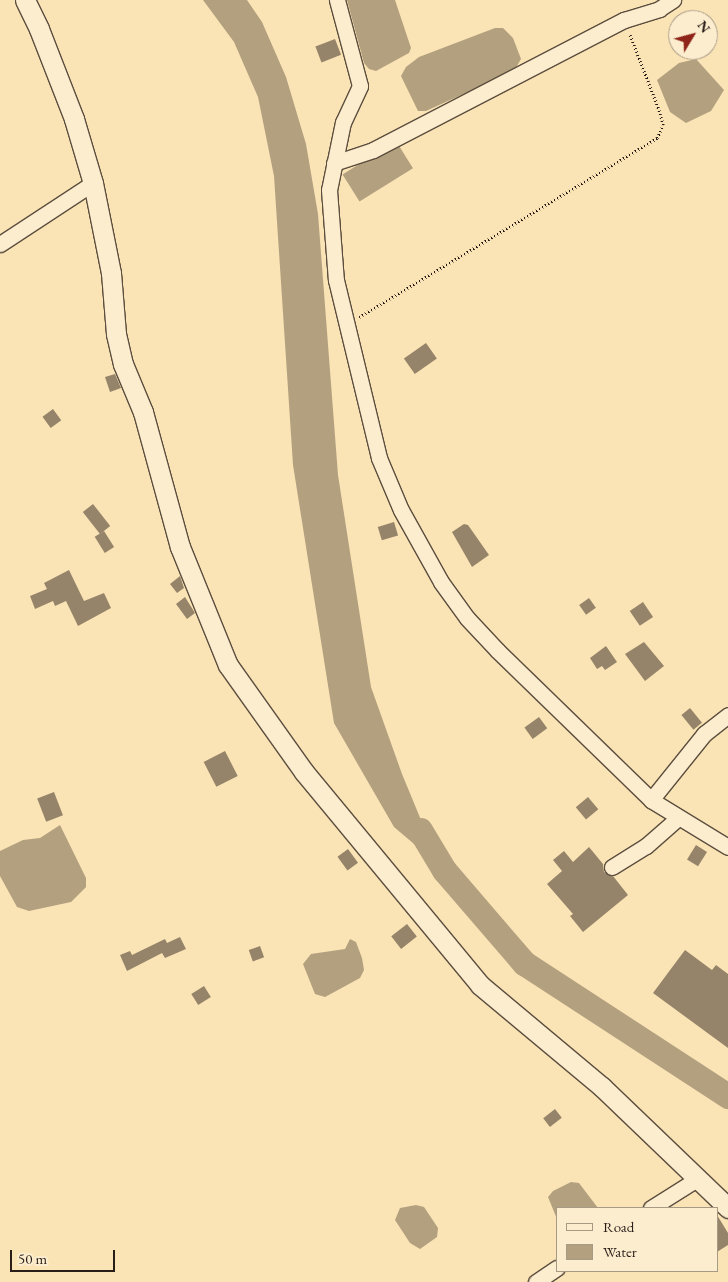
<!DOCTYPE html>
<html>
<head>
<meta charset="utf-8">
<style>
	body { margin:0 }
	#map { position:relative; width:728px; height:1282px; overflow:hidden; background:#fae3b5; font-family:"EB Garamond",serif }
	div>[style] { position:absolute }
	.water>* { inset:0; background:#b3a07f; transform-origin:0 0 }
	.river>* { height:25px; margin:-12.5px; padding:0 12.5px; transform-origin:12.5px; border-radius:12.5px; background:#b3a07f }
	.building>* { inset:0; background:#958469; transform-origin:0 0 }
	.path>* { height:2.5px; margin-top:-1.25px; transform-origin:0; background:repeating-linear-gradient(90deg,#281d17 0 1px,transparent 0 3.5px) }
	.roads { filter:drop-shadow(1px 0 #5c4e3e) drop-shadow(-1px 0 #5c4e3e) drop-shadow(0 1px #5c4e3e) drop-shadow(0 -1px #5c4e3e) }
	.minor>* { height:15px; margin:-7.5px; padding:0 7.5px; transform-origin:7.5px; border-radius:7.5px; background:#fcedcf }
	.tertiary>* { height:19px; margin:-9.5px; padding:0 9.5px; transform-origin:9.5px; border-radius:9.5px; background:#fcedcf }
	span { translate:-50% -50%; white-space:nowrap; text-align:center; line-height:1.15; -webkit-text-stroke:4px #fcedcf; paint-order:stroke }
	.legend { position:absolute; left:556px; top:1207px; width:162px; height:65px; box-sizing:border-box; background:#fcedcf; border:1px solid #a79a85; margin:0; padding:6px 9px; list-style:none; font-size:15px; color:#281d17 }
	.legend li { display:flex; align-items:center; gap:10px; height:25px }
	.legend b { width:25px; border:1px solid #a79a85 }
	.north { position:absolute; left:668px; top:10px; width:50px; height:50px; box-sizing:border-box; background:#fcedcf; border:1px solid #a79a85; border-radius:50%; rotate:53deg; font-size:14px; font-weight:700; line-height:20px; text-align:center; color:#281d17 }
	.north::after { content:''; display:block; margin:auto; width:18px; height:22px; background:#8f2418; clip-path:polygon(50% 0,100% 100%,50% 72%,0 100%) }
	.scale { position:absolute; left:10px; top:1250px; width:105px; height:22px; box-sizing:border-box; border:2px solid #281d17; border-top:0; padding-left:6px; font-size:15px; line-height:18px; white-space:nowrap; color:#281d17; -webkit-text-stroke:4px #fcedcf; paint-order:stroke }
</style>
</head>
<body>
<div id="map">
	<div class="water">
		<div style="clip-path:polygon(203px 0,247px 0,262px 22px,286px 77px,306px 144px,318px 214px,338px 475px,371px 687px,402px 774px,440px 866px,394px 827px,334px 723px,293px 465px,274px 176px,258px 97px,234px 42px)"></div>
		<div style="clip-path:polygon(347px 0,395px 0,411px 48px,409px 53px,376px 71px,369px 69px,364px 63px)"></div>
		<div style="clip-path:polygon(495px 28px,503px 28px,513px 38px,521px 59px,514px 71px,426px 111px,418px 111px,401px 76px,406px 67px,419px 57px)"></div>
		<div style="clip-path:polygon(696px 59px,724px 90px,711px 111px,686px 123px,670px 112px,657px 80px,679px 63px)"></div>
		<div style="left:396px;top:141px;width:32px;height:63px;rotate:58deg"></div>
		<div style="clip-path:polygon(60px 825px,86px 878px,86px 887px,71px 902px,29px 911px,17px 907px,0 876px,0 851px,23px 840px,40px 838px)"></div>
		<div style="clip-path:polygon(350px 939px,356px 942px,362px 958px,364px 970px,360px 978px,325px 997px,315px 994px,303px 964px,311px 954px,345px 949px)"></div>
		<div style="clip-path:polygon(571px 1182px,579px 1183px,598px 1208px,557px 1208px,557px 1219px,548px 1197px,553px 1191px)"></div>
		<div style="clip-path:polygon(416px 1205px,424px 1207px,438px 1228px,437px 1237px,420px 1249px,410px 1243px,395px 1220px,400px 1208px)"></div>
	</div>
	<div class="river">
		<div style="left:420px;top:830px;width:47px;rotate:59deg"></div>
		<div style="left:444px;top:870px;width:123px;rotate:49.3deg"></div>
		<div style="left:524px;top:963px;width:244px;rotate:33.1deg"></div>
	</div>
	<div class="building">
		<div style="left:335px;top:39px;width:17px;height:21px;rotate:69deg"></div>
		<div style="left:426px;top:343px;width:19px;height:27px;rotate:55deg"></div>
		<div style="clip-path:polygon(115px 374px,121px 388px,110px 392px,105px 377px)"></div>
		<div style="left:53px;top:409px;width:14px;height:13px;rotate:54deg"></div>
		<div style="left:93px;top:504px;width:28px;height:13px;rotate:52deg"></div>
		<div style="left:394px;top:522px;width:14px;height:17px;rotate:73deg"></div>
		<div style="clip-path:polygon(464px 524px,468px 525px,489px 555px,472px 567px,452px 532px)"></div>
		<div style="left:104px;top:531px;width:19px;height:11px;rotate:58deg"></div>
		<div style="clip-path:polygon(69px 570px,84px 601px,104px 593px,111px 608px,78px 626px,66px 601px,55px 606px,53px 601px,35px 609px,30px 596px,47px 589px,44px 583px)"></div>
		<div style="clip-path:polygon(180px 576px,184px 588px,177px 593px,170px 584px)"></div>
		<div style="clip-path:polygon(185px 597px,195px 613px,187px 619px,176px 604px)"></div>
		<div style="left:589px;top:598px;width:12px;height:12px;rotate:55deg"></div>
		<div style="left:643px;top:602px;width:18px;height:16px;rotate:56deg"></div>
		<div style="clip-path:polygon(644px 642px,664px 666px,645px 681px,625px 654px)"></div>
		<div style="clip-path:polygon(606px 646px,617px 662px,605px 670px,602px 666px,597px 669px,590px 658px)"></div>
		<div style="left:690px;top:708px;width:19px;height:11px;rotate:51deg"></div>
		<div style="left:539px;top:717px;width:14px;height:18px;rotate:54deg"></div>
		<div style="left:225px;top:751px;width:28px;height:24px;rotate:63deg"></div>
		<div style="left:54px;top:792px;width:25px;height:18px;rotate:69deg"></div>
		<div style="left:588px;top:797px;width:16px;height:16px;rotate:50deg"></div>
		<div style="left:696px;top:845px;width:13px;height:17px;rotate:32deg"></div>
		<div style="clip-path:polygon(589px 847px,603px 864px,604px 872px,613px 876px,628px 895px,583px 932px,570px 916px,573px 914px,547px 884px,562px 871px,553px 860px,564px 851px,573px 862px)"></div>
		<div style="left:348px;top:849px;width:17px;height:13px;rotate:54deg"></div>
		<div style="left:407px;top:924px;width:16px;height:20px;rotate:52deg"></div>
		<div style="clip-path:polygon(180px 937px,186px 949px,165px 958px,162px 953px,127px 971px,120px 955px,130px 951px,132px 955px,165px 939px,167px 943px)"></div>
		<div style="left:260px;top:946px;width:12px;height:12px;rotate:70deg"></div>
		<div style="clip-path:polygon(685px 950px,712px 970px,716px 965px,728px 974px,728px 1048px,653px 993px)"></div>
		<div style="left:204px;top:986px;width:13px;height:15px;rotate:58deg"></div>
		<div style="left:555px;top:1109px;width:11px;height:15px;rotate:52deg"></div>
		<div style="clip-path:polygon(717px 1215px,728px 1233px,728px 1245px,717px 1252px)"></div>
	</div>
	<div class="path">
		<div style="left:359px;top:317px;width:348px;rotate:-31deg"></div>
		<div style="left:657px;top:138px;width:14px;rotate:-65deg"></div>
		<div style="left:663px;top:125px;width:18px;rotate:-106deg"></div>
		<div style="left:658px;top:108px;width:80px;rotate:-111.1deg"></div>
	</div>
	<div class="roads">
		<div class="minor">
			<div style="left:337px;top:0;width:89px;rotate:75deg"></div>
			<div style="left:360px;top:86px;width:40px;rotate:115deg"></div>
			<div style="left:343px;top:122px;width:69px;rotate:101.6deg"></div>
			<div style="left:329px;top:190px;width:90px;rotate:85.6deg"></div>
			<div style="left:336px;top:280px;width:183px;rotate:76.4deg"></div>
			<div style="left:379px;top:458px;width:56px;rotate:67.1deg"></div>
			<div style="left:401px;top:510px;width:82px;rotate:60.9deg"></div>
			<div style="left:441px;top:582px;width:44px;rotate:54.2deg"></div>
			<div style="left:467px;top:618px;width:45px;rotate:46.8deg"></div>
			<div style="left:498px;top:651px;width:214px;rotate:44.2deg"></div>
			<div style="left:651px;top:800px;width:90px;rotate:31.4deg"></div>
			<div style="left:334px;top:163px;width:41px;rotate:-18.4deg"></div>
			<div style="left:373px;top:150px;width:283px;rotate:-27.4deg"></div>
			<div style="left:624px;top:20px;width:37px;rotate:-17deg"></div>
			<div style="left:659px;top:9px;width:17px;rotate:-33deg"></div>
			<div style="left:0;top:244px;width:111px;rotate:-33.3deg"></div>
			<div style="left:651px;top:800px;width:85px;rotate:-51.2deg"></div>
			<div style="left:704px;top:734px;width:31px;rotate:-38deg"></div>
			<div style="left:612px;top:867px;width:40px;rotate:-32deg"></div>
			<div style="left:646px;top:846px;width:43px;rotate:-41.2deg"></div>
			<div style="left:651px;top:1208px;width:54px;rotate:-32.2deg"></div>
			<div style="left:536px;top:1282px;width:25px;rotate:-34deg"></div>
		</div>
		<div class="tertiary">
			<div style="left:25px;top:0;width:32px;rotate:64deg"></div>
			<div style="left:39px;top:29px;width:97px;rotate:68.7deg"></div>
			<div style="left:74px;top:119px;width:67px;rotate:73.5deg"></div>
			<div style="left:93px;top:183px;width:92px;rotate:78.7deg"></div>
			<div style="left:111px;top:273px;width:61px;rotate:85.3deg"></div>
			<div style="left:116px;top:334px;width:31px;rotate:77deg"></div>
			<div style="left:123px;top:364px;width:52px;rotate:67.4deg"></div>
			<div style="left:143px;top:412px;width:140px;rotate:74.7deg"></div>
			<div style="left:180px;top:547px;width:127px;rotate:67.9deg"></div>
			<div style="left:228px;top:665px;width:131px;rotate:54.6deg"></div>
			<div style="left:304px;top:772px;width:276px;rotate:50.4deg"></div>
			<div style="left:480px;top:985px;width:159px;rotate:39.9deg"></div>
			<div style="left:602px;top:1087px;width:175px;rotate:43.8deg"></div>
		</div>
	</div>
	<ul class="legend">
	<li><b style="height:6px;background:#fcedcf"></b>Road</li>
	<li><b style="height:14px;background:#b3a07f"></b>Water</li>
	</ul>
	<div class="north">N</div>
	<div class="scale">50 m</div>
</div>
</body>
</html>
